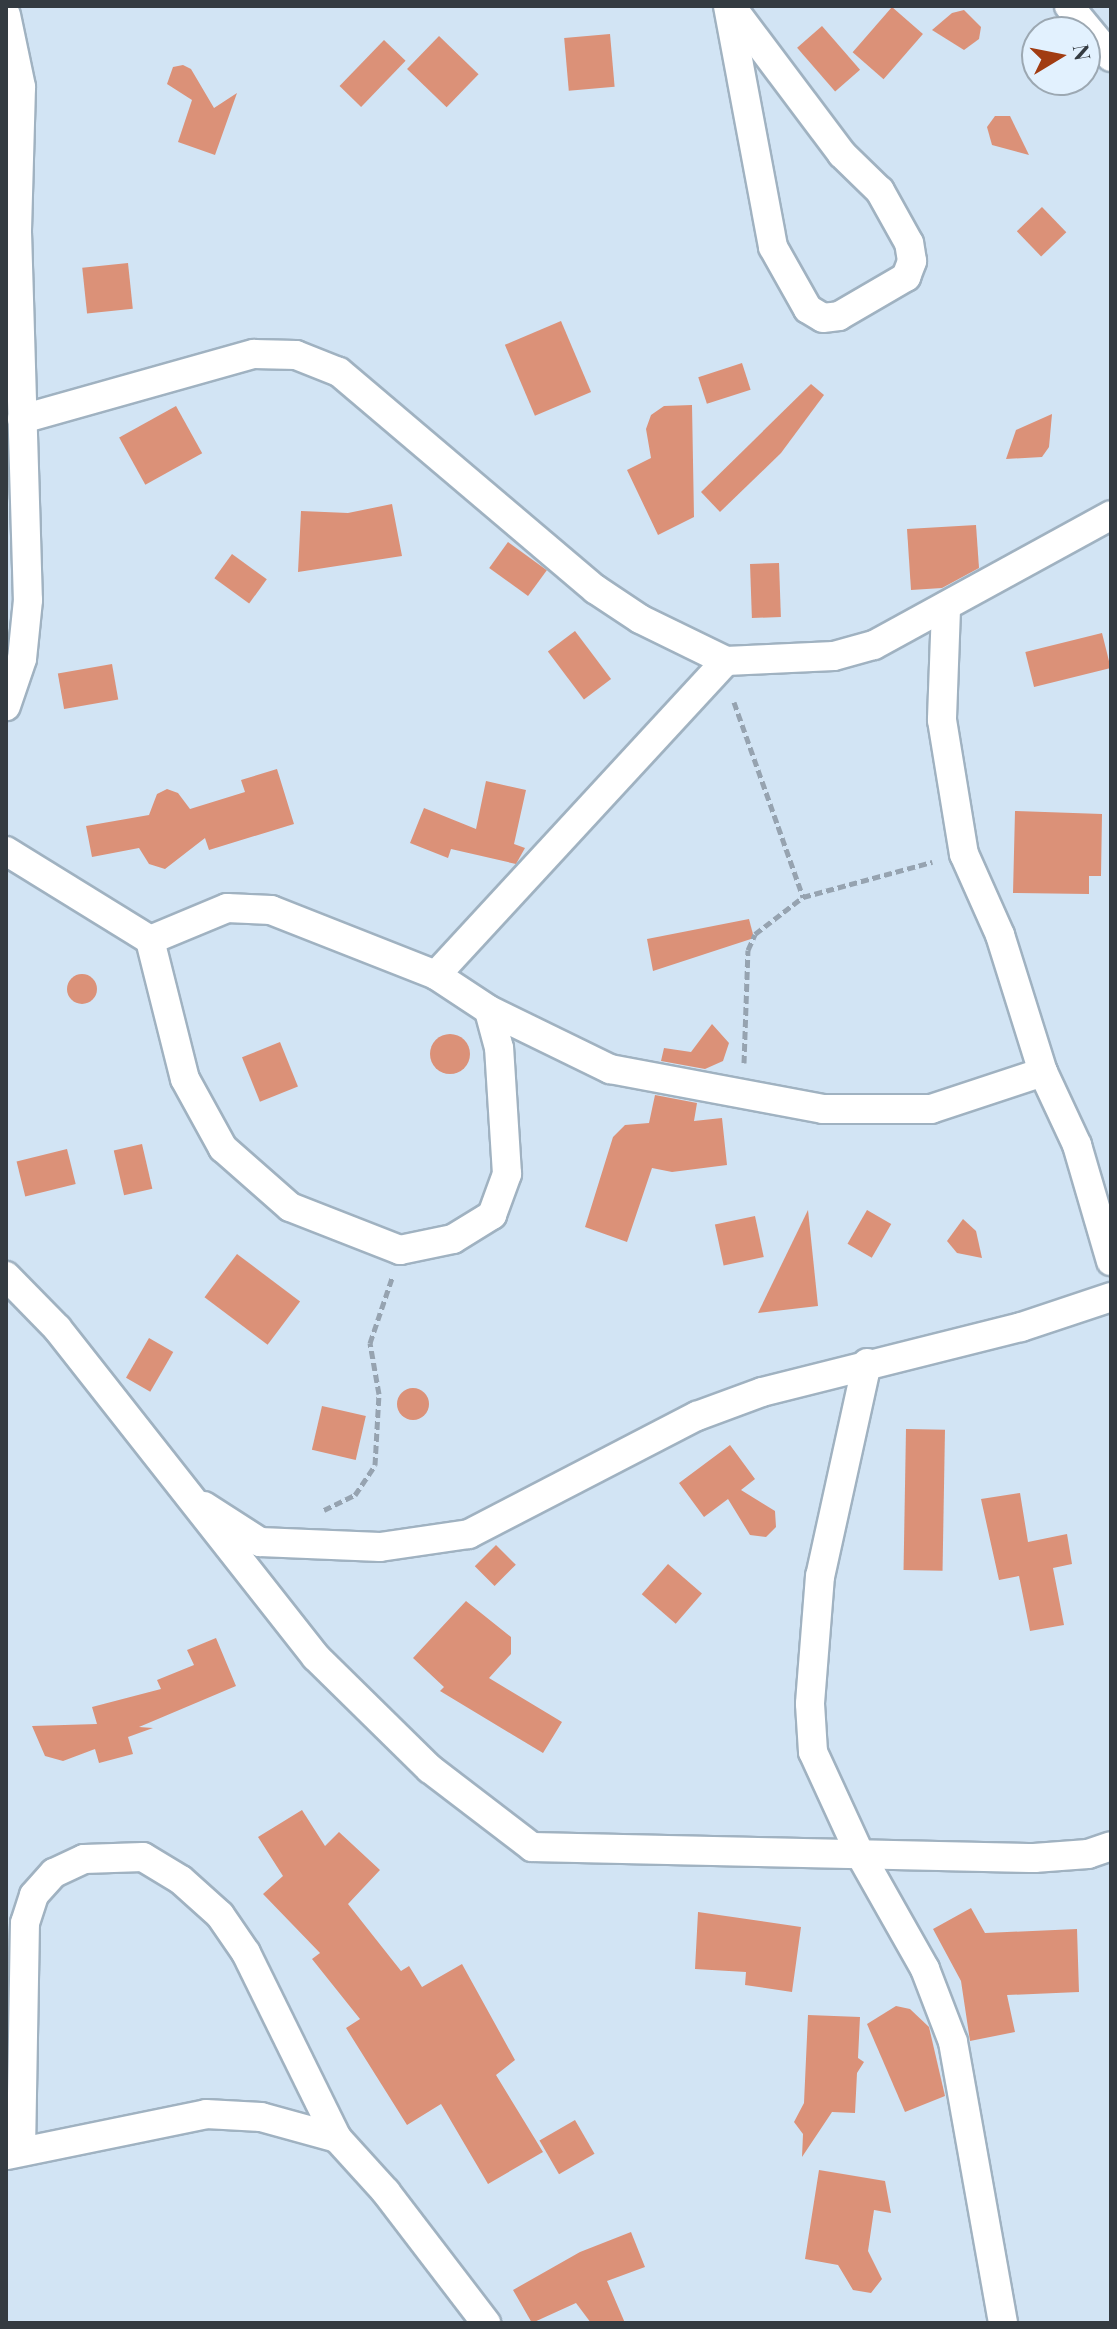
<!DOCTYPE html>
<html>
<head>
<meta charset="utf-8">
<style>
	body { margin:0 }
	#map { position:relative; width:1117px; height:2329px; overflow:hidden; background:#d2e4f4; font-family:"Playfair Display",serif }
	div>[style] { position:absolute }
	.building>* { inset:0; background:#db9178; transform-origin:0 0 }
	.round { border-radius:50% }
	.path>* { height:5px; margin-top:-2.5px; transform-origin:0; background:repeating-linear-gradient(90deg,#96a3b0 0 8px,transparent 0 12px) }
	.roads { filter:drop-shadow(2px 0 #a0b2c1) drop-shadow(-2px 0 #a0b2c1) drop-shadow(0 2px #a0b2c1) drop-shadow(0 -2px #a0b2c1) }
	.street>* { height:28px; margin:-14px; padding:0 14px; transform-origin:14px; border-radius:14px; background:#fff }
	span { translate:-50% -50%; white-space:nowrap; text-align:center; line-height:1.15; -webkit-text-stroke:6px #e2f1fe; paint-order:stroke }
	.frame { position:absolute; inset:0; border:8px solid #343b41; pointer-events:none }
	.north { position:absolute; left:1021px; top:16px; width:80px; height:80px; box-sizing:border-box; background:#e2f1fe; border:2px solid #9ca8b2; border-radius:50%; rotate:80deg; font-size:22px; font-weight:700; line-height:32px; text-align:center; color:#343b41 }
	.north::after { content:''; display:block; margin:auto; width:28px; height:36px; background:#a13c12; clip-path:polygon(50% 0,100% 100%,50% 72%,0 100%) }
</style>
</head>
<body>
<div id="map">
	<div class="building">
		<div style="left:892px;top:7px;width:41px;height:60px;rotate:41deg"></div>
		<div style="clip-path:polygon(964px 10px,981px 27px,979px 39px,964px 50px,932px 30px,952px 13px)"></div>
		<div style="left:822px;top:26px;width:58px;height:33px;rotate:49deg"></div>
		<div style="left:610px;top:34px;width:53px;height:46px;rotate:85deg"></div>
		<div style="left:439px;top:36px;width:55px;height:46px;rotate:44deg"></div>
		<div style="left:384px;top:40px;width:30px;height:64px;rotate:44deg"></div>
		<div style="clip-path:polygon(183px 65px,191px 69px,214px 108px,237px 93px,215px 155px,178px 142px,192px 100px,167px 84px,173px 67px)"></div>
		<div style="clip-path:polygon(995px 116px,1010px 116px,1029px 155px,992px 145px,987px 127px)"></div>
		<div style="left:1042px;top:207px;width:35px;height:35px;rotate:46deg"></div>
		<div style="left:128px;top:263px;width:46px;height:46px;rotate:84deg"></div>
		<div style="left:561px;top:321px;width:77px;height:61px;rotate:67deg"></div>
		<div style="left:742px;top:363px;width:28px;height:46px;rotate:72deg"></div>
		<div style="clip-path:polygon(811px 384px,824px 395px,781px 453px,720px 512px,701px 492px)"></div>
		<div style="clip-path:polygon(692px 405px,694px 517px,658px 535px,627px 470px,651px 458px,646px 429px,651px 415px,664px 406px)"></div>
		<div style="left:176px;top:406px;width:54px;height:65px;rotate:61deg"></div>
		<div style="clip-path:polygon(1052px 414px,1049px 447px,1042px 457px,1006px 459px,1016px 430px)"></div>
		<div style="clip-path:polygon(392px 504px,402px 556px,298px 572px,301px 511px,348px 513px)"></div>
		<div style="clip-path:polygon(976px 525px,979px 568px,942px 588px,911px 590px,907px 529px)"></div>
		<div style="left:508px;top:542px;width:48px;height:32px;rotate:36deg"></div>
		<div style="left:232px;top:554px;width:43px;height:30px;rotate:36deg"></div>
		<div style="left:779px;top:563px;width:54px;height:29px;rotate:88deg"></div>
		<div style="left:575px;top:631px;width:60px;height:34px;rotate:53deg"></div>
		<div style="left:1102px;top:633px;width:36px;height:79px;rotate:76deg"></div>
		<div style="left:112px;top:664px;width:36px;height:55px;rotate:80deg"></div>
		<div style="clip-path:polygon(277px 769px,294px 824px,209px 850px,205px 838px,165px 869px,149px 864px,139px 848px,92px 857px,86px 826px,149px 815px,157px 794px,167px 789px,178px 793px,190px 809px,245px 792px,241px 780px)"></div>
		<div style="clip-path:polygon(486px 781px,526px 790px,514px 844px,525px 848px,516px 864px,451px 849px,448px 858px,410px 843px,424px 808px,476px 829px)"></div>
		<div style="clip-path:polygon(1015px 811px,1102px 814px,1101px 876px,1089px 876px,1089px 894px,1013px 893px)"></div>
		<div style="clip-path:polygon(749px 919px,754px 938px,653px 971px,647px 939px)"></div>
		<div class="round" style="left:67px;top:974px;width:30px;height:30px"></div>
		<div style="clip-path:polygon(712px 1024px,729px 1043px,723px 1061px,705px 1069px,661px 1061px,664px 1048px,691px 1052px)"></div>
		<div class="round" style="left:430px;top:1034px;width:40px;height:40px"></div>
		<div style="left:280px;top:1042px;width:48px;height:41px;rotate:68deg"></div>
		<div style="clip-path:polygon(655px 1095px,697px 1103px,694px 1121px,722px 1118px,727px 1165px,672px 1172px,652px 1168px,627px 1242px,585px 1227px,613px 1137px,625px 1125px,649px 1123px)"></div>
		<div style="left:142px;top:1144px;width:46px;height:29px;rotate:77deg"></div>
		<div style="left:67px;top:1149px;width:36px;height:52px;rotate:76deg"></div>
		<div style="clip-path:polygon(808px 1210px,818px 1306px,758px 1313px)"></div>
		<div style="left:867px;top:1210px;width:28px;height:39px;rotate:30deg"></div>
		<div style="left:755px;top:1216px;width:42px;height:41px;rotate:78deg"></div>
		<div style="clip-path:polygon(963px 1219px,976px 1231px,982px 1258px,957px 1253px,947px 1241px)"></div>
		<div style="left:237px;top:1254px;width:79px;height:54px;rotate:37deg"></div>
		<div style="left:149px;top:1338px;width:28px;height:46px;rotate:30deg"></div>
		<div class="round" style="left:397px;top:1388px;width:32px;height:32px"></div>
		<div style="left:322px;top:1406px;width:45px;height:45px;rotate:13deg"></div>
		<div style="left:906px;top:1429px;width:39px;height:141px;rotate:1deg"></div>
		<div style="clip-path:polygon(730px 1445px,755px 1479px,741px 1490px,775px 1511px,776px 1527px,766px 1537px,750px 1535px,728px 1499px,704px 1517px,679px 1483px)"></div>
		<div style="clip-path:polygon(1020px 1493px,1028px 1542px,1067px 1534px,1072px 1564px,1053px 1568px,1064px 1625px,1030px 1631px,1019px 1576px,999px 1580px,981px 1499px)"></div>
		<div style="left:496px;top:1545px;width:28px;height:30px;rotate:45deg"></div>
		<div style="left:668px;top:1564px;width:45px;height:40px;rotate:41deg"></div>
		<div style="clip-path:polygon(466px 1601px,511px 1637px,511px 1654px,489px 1678px,562px 1722px,543px 1753px,440px 1691px,444px 1687px,413px 1658px)"></div>
		<div style="clip-path:polygon(216px 1638px,236px 1686px,139px 1727px,153px 1728px,128px 1737px,133px 1754px,99px 1763px,95px 1749px,63px 1761px,45px 1756px,32px 1726px,97px 1724px,92px 1707px,161px 1689px,157px 1680px,194px 1665px,187px 1650px)"></div>
		<div style="clip-path:polygon(302px 1810px,325px 1846px,339px 1832px,380px 1870px,348px 1904px,401px 1971px,409px 1966px,422px 1987px,462px 1964px,515px 2060px,496px 2075px,543px 2152px,488px 2184px,441px 2104px,407px 2125px,346px 2028px,360px 2019px,312px 1959px,320px 1953px,263px 1894px,283px 1876px,258px 1837px)"></div>
		<div style="clip-path:polygon(971px 1908px,985px 1933px,1077px 1929px,1079px 1992px,1007px 1995px,1015px 2032px,970px 2041px,961px 1981px,933px 1929px)"></div>
		<div style="clip-path:polygon(698px 1912px,801px 1927px,792px 1992px,745px 1985px,746px 1972px,695px 1969px)"></div>
		<div style="clip-path:polygon(896px 2006px,910px 2009px,929px 2027px,945px 2096px,905px 2112px,867px 2024px)"></div>
		<div style="clip-path:polygon(808px 2015px,860px 2017px,858px 2058px,864px 2062px,857px 2073px,855px 2113px,832px 2112px,802px 2157px,803px 2134px,794px 2122px,804px 2103px)"></div>
		<div style="left:575px;top:2120px;width:39px;height:41px;rotate:60deg"></div>
		<div style="clip-path:polygon(819px 2170px,885px 2181px,891px 2213px,874px 2210px,868px 2251px,882px 2279px,871px 2293px,853px 2290px,838px 2265px,805px 2259px)"></div>
		<div style="clip-path:polygon(631px 2232px,645px 2267px,607px 2281px,625px 2323px,591px 2323px,576px 2303px,532px 2323px,513px 2290px,580px 2252px)"></div>
	</div>
	<div class="path">
		<div style="left:734px;top:702px;width:207px;rotate:70.5deg"></div>
		<div style="left:744px;top:1063px;width:113px;rotate:-88deg"></div>
		<div style="left:748px;top:950px;width:17px;rotate:-66deg"></div>
		<div style="left:755px;top:934px;width:61px;rotate:-37.6deg"></div>
		<div style="left:803px;top:897px;width:134px;rotate:-15.2deg"></div>
		<div style="left:324px;top:1510px;width:34px;rotate:-26deg"></div>
		<div style="left:355px;top:1495px;width:36px;rotate:-56deg"></div>
		<div style="left:375px;top:1465px;width:71px;rotate:-86.8deg"></div>
		<div style="left:379px;top:1394px;width:52px;rotate:-100deg"></div>
		<div style="left:370px;top:1343px;width:69px;rotate:-71.3deg"></div>
	</div>
	<div class="roads">
		<div class="street">
			<div style="left:728px;top:6px;width:245px;rotate:79.4deg"></div>
			<div style="left:773px;top:247px;width:71px;rotate:60.6deg"></div>
			<div style="left:808px;top:309px;width:17px;rotate:31deg"></div>
			<div style="left:823px;top:318px;width:16px;rotate:-7deg"></div>
			<div style="left:839px;top:316px;width:78px;rotate:-30.2deg"></div>
			<div style="left:906px;top:277px;width:17px;rotate:-69deg"></div>
			<div style="left:912px;top:261px;width:18px;rotate:-99deg"></div>
			<div style="left:909px;top:243px;width:60px;rotate:-119.1deg"></div>
			<div style="left:880px;top:191px;width:53px;rotate:-135.8deg"></div>
			<div style="left:842px;top:154px;width:185px;rotate:-126.9deg"></div>
			<div style="left:1069px;top:6px;width:66px;rotate:50.5deg"></div>
			<div style="left:6px;top:15px;width:74px;rotate:78.2deg"></div>
			<div style="left:21px;top:87px;width:145px;rotate:91.6deg"></div>
			<div style="left:17px;top:232px;width:368px;rotate:88.3deg"></div>
			<div style="left:28px;top:600px;width:59px;rotate:95.8deg"></div>
			<div style="left:22px;top:659px;width:50px;rotate:108.8deg"></div>
			<div style="left:22px;top:419px;width:241px;rotate:-15.7deg"></div>
			<div style="left:254px;top:354px;width:42px;rotate:1.4deg"></div>
			<div style="left:296px;top:355px;width:46px;rotate:21.6deg"></div>
			<div style="left:339px;top:372px;width:336px;rotate:40.3deg"></div>
			<div style="left:595px;top:589px;width:54px;rotate:33.7deg"></div>
			<div style="left:640px;top:619px;width:96px;rotate:26deg"></div>
			<div style="left:726px;top:661px;width:108px;rotate:-2.7deg"></div>
			<div style="left:834px;top:656px;width:41px;rotate:-15.4deg"></div>
			<div style="left:874px;top:645px;width:270px;rotate:-28.7deg"></div>
			<div style="left:946px;top:609px;width:111px;rotate:92.1deg"></div>
			<div style="left:942px;top:720px;width:136px;rotate:80.7deg"></div>
			<div style="left:964px;top:854px;width:89px;rotate:66deg"></div>
			<div style="left:1000px;top:935px;width:144px;rotate:72.6deg"></div>
			<div style="left:1043px;top:1072px;width:81px;rotate:65deg"></div>
			<div style="left:1077px;top:1145px;width:121px;rotate:73.7deg"></div>
			<div style="left:6px;top:851px;width:169px;rotate:31.7deg"></div>
			<div style="left:150px;top:940px;width:143px;rotate:75.9deg"></div>
			<div style="left:185px;top:1079px;width:79px;rotate:61.2deg"></div>
			<div style="left:223px;top:1148px;width:89px;rotate:41.4deg"></div>
			<div style="left:290px;top:1207px;width:118px;rotate:21.4deg"></div>
			<div style="left:400px;top:1250px;width:54px;rotate:-11.7deg"></div>
			<div style="left:453px;top:1239px;width:46px;rotate:-31.6deg"></div>
			<div style="left:492px;top:1215px;width:44px;rotate:-69.9deg"></div>
			<div style="left:507px;top:1174px;width:126px;rotate:-93.6deg"></div>
			<div style="left:499px;top:1048px;width:39px;rotate:-105deg"></div>
			<div style="left:489px;top:1010px;width:64px;rotate:-146.6deg"></div>
			<div style="left:436px;top:975px;width:177px;rotate:-158.5deg"></div>
			<div style="left:271px;top:910px;width:44px;rotate:-177.4deg"></div>
			<div style="left:227px;top:908px;width:83px;rotate:157.4deg"></div>
			<div style="left:436px;top:975px;width:427px;rotate:-47.3deg"></div>
			<div style="left:489px;top:1010px;width:135px;rotate:26deg"></div>
			<div style="left:610px;top:1069px;width:217px;rotate:10.6deg"></div>
			<div style="left:823px;top:1109px;width:108px"></div>
			<div style="left:931px;top:1109px;width:118px;rotate:-18.3deg"></div>
			<div style="left:6px;top:1276px;width:73px;rotate:45.6deg"></div>
			<div style="left:57px;top:1328px;width:419px;rotate:51.8deg"></div>
			<div style="left:316px;top:1657px;width:160px;rotate:44.5deg"></div>
			<div style="left:430px;top:1769px;width:128px;rotate:37.4deg"></div>
			<div style="left:532px;top:1847px;width:502px;rotate:1.26deg"></div>
			<div style="left:1034px;top:1858px;width:54px;rotate:-4.2deg"></div>
			<div style="left:1088px;top:1854px;width:24px;rotate:-19deg"></div>
			<div style="left:867px;top:1363px;width:218px;rotate:102.4deg"></div>
			<div style="left:820px;top:1576px;width:128px;rotate:94.5deg"></div>
			<div style="left:810px;top:1704px;width:48px;rotate:86.4deg"></div>
			<div style="left:813px;top:1752px;width:112px;rotate:65.3deg"></div>
			<div style="left:860px;top:1854px;width:132px;rotate:60.5deg"></div>
			<div style="left:925px;top:1969px;width:78px;rotate:69deg"></div>
			<div style="left:953px;top:2042px;width:285px;rotate:79.9deg"></div>
			<div style="left:204px;top:1506px;width:67px;rotate:32.7deg"></div>
			<div style="left:260px;top:1542px;width:120px;rotate:2.4deg"></div>
			<div style="left:380px;top:1547px;width:90px;rotate:-8.3deg"></div>
			<div style="left:469px;top:1534px;width:257px;rotate:-27.4deg"></div>
			<div style="left:697px;top:1416px;width:69px;rotate:-20.3deg"></div>
			<div style="left:762px;top:1392px;width:267px;rotate:-14.1deg"></div>
			<div style="left:1021px;top:1327px;width:95px;rotate:-18.4deg"></div>
			<div style="left:21px;top:2151px;width:228px;rotate:-89deg"></div>
			<div style="left:25px;top:1923px;width:29px;rotate:-72deg"></div>
			<div style="left:34px;top:1895px;width:30px;rotate:-48deg"></div>
			<div style="left:54px;top:1873px;width:33px;rotate:-25deg"></div>
			<div style="left:84px;top:1859px;width:59px;rotate:-1.9deg"></div>
			<div style="left:143px;top:1857px;width:44px;rotate:31.2deg"></div>
			<div style="left:181px;top:1880px;width:52px;rotate:41.9deg"></div>
			<div style="left:220px;top:1915px;width:46px;rotate:55.6deg"></div>
			<div style="left:246px;top:1953px;width:206px;rotate:63.8deg"></div>
			<div style="left:7px;top:2155px;width:203px;rotate:-11.6deg"></div>
			<div style="left:206px;top:2114px;width:55px;rotate:3.1deg"></div>
			<div style="left:261px;top:2117px;width:79px;rotate:15.4deg"></div>
			<div style="left:337px;top:2138px;width:73px;rotate:47.8deg"></div>
			<div style="left:386px;top:2192px;width:165px;rotate:52.6deg"></div>
		</div>
	</div>
	<div class="frame"></div>
	<div class="north">N</div>
</div>
</body>
</html>
